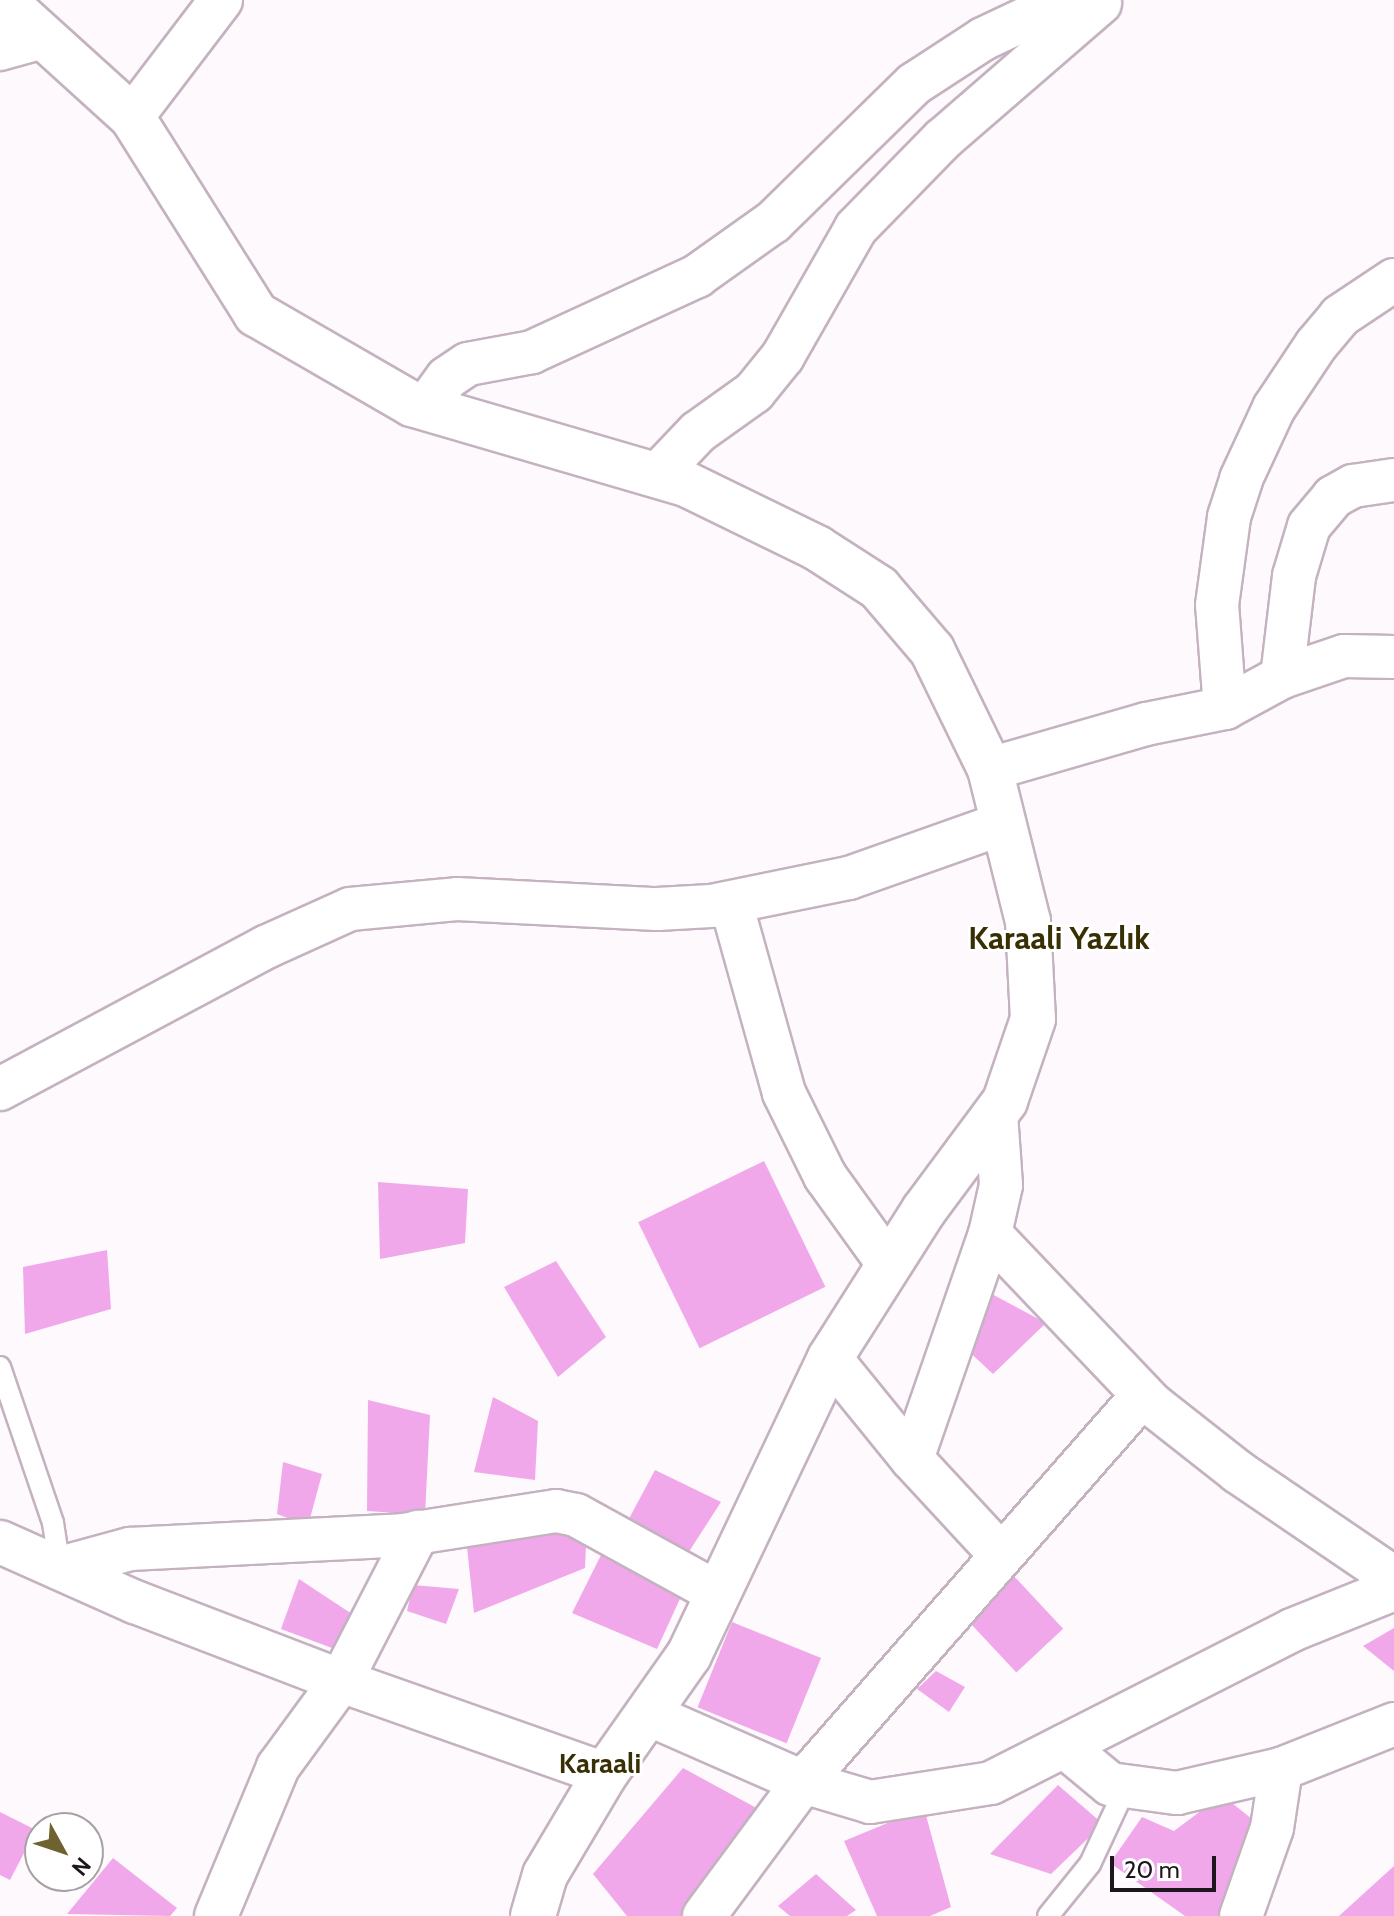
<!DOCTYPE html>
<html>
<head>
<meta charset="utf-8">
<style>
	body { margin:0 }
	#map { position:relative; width:1394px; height:1916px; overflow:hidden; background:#fdf9fc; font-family:Cabin,sans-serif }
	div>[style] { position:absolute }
	.building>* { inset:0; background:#f1a8ea; transform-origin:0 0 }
	.roads { filter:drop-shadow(2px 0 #c4b2c1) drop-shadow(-2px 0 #c4b2c1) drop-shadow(0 2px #c4b2c1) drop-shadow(0 -2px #c4b2c1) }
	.lane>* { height:20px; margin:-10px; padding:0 10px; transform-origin:10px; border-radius:10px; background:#fff }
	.street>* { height:42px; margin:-21px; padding:0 21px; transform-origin:21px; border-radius:21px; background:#fff }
	.secondary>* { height:44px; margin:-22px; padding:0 22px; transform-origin:22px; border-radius:22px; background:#fff }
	span { translate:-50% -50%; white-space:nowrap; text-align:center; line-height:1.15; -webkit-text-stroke:6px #fff; paint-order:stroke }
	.quarter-label { font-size:28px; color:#383004; font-weight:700 }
	.district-label { font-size:32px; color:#383004; font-weight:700 }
	.north { position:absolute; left:24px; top:1812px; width:80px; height:80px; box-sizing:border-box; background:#fff; border:2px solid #a5a2a5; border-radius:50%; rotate:130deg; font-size:22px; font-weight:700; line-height:32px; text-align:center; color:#1d171d }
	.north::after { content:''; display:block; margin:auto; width:28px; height:36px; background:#6e6330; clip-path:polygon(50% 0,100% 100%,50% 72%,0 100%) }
	.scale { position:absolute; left:1110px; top:1856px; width:106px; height:36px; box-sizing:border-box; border:4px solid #1d171d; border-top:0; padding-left:10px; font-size:24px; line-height:28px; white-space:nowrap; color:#1d171d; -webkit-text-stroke:6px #fff; paint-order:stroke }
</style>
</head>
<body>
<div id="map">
	<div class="building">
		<div style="left:764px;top:1161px;width:140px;height:140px;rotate:64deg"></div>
		<div style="clip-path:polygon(378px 1182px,468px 1189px,465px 1243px,380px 1259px)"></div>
		<div style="clip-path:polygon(107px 1250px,111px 1309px,25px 1334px,23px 1267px)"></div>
		<div style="clip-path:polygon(556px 1261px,606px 1337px,558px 1377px,504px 1287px)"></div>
		<div style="clip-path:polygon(988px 1292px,1046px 1323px,993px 1374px,964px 1347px)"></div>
		<div style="clip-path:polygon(493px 1397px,538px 1421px,535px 1480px,474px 1472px)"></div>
		<div style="clip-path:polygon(368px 1400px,430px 1415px,425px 1515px,367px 1511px)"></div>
		<div style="clip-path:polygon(283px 1462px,322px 1474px,308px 1526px,277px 1514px)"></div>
		<div style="clip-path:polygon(655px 1470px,721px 1502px,681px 1564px,624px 1528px)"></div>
		<div style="clip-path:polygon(587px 1524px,585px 1568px,474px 1613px,467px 1547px)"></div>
		<div style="clip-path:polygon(605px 1547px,684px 1590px,657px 1649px,572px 1613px)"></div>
		<div style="left:1012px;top:1574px;width:75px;height:64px;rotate:47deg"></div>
		<div style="clip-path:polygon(299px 1579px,355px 1616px,340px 1651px,281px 1629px)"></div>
		<div style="clip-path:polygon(413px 1585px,459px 1589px,446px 1624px,407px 1611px)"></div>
		<div style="left:732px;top:1622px;width:96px;height:92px;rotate:22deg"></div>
		<div style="clip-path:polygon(1394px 1628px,1394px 1671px,1363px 1646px)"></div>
		<div style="clip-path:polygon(936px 1671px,965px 1687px,949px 1712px,917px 1689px)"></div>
		<div style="clip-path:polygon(683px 1768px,762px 1811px,686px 1916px,627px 1916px,593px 1874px)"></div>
		<div style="clip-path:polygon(1058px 1785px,1103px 1824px,1051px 1874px,990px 1854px)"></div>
		<div style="clip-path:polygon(1222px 1795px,1262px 1827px,1229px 1916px,1185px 1916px,1110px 1863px,1142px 1817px,1174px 1831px)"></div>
		<div style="clip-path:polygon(924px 1808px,951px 1907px,930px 1916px,877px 1916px,844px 1841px)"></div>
		<div style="clip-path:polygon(0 1812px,36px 1830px,10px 1880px,0 1875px)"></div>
		<div style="clip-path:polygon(113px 1858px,177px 1908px,170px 1916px,67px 1914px)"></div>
		<div style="clip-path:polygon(1394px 1866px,1394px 1916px,1339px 1916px)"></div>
		<div style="clip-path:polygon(816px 1874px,856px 1910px,847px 1916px,790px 1916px,778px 1906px)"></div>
	</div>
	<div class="roads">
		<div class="lane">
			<div style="left:0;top:1367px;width:165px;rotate:71.2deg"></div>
			<div style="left:53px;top:1523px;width:46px;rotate:81.2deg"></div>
			<div style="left:1048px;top:1916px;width:67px;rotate:-51.1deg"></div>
			<div style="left:1090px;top:1864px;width:83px;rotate:-65deg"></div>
		</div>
		<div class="street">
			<div style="left:0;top:49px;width:45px;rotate:-15.6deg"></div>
			<div style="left:132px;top:117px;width:147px;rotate:-52.7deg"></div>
			<div style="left:425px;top:408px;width:37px;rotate:-54deg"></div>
			<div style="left:447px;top:378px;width:25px;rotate:-34deg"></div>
			<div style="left:468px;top:364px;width:65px;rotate:-10.6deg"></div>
			<div style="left:532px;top:352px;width:182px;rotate:-24.7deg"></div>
			<div style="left:697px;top:276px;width:93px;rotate:-35.4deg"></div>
			<div style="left:773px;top:222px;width:197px;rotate:-44.4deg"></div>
			<div style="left:914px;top:84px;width:82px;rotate:-33.1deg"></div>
			<div style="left:983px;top:39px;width:65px;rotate:-25.4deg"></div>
			<div style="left:1042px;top:11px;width:48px;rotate:-4.8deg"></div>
			<div style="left:1090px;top:7px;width:7px;rotate:-106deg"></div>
			<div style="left:657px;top:475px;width:59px;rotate:-46.4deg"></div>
			<div style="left:698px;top:432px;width:69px;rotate:-35.5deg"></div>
			<div style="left:754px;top:392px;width:46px;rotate:-51.1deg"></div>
			<div style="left:783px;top:356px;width:147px;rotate:-60.3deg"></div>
			<div style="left:856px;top:228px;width:124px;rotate:-45.7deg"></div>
			<div style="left:943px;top:139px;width:208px;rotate:-40.9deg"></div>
			<div style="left:1282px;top:677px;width:102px;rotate:-83.2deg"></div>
			<div style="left:1294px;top:576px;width:52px;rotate:-73.3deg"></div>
			<div style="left:1309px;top:526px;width:38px;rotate:-50deg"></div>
			<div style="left:1333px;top:497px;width:23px;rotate:-29deg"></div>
			<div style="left:1353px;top:486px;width:41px;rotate:-8.3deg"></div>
			<div style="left:1225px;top:708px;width:103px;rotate:-94.4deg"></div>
			<div style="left:1217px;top:605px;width:89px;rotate:-82.2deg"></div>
			<div style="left:1229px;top:517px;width:40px;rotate:-72deg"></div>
			<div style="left:1241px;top:479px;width:78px;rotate:-65.1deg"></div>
			<div style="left:1274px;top:408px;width:76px;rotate:-56.3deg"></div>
			<div style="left:1316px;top:345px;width:38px;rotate:-50deg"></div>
			<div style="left:1340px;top:316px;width:65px;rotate:-33.7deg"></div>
			<div style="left:990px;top:769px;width:162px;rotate:-16.1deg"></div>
			<div style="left:1146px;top:724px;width:81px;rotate:-11.4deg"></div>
			<div style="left:1225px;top:708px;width:65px;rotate:-28.5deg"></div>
			<div style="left:1282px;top:677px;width:65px;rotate:-18.7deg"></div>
			<div style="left:1344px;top:656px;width:50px;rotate:1.1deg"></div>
			<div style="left:731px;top:903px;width:197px;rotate:74.4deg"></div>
			<div style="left:784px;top:1093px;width:93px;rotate:63.7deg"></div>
			<div style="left:825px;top:1176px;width:110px;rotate:54.3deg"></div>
			<div style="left:0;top:1089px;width:302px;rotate:-28.1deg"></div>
			<div style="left:266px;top:947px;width:92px;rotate:-24.3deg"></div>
			<div style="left:350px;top:909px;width:107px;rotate:-5.3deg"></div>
			<div style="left:457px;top:899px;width:200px;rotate:2.9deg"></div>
			<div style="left:657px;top:909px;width:54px;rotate:-3.2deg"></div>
			<div style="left:711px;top:906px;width:141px;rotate:-11.5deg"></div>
			<div style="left:849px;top:878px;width:164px;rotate:-19.5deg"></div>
			<div style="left:990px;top:1234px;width:236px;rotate:46.4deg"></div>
			<div style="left:1153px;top:1405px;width:108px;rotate:38.2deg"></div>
			<div style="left:1238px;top:1472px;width:189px;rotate:34.2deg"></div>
			<div style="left:830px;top:1358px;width:130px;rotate:50.9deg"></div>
			<div style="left:912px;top:1459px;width:131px;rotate:47.2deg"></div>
			<div style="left:912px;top:1459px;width:238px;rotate:-70.9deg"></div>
			<div style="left:990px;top:1234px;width:50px;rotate:-77.3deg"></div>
			<div style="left:1001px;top:1185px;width:72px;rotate:-94deg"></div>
			<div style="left:0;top:1542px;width:148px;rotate:24deg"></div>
			<div style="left:135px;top:1602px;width:221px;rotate:21deg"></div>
			<div style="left:341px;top:1681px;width:280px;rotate:19.4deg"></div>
			<div style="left:60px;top:1568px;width:73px;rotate:-15.2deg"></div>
			<div style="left:130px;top:1549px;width:273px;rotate:-2.9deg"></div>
			<div style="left:403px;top:1535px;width:155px;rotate:-8.9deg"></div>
			<div style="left:556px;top:1511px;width:20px;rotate:11deg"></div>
			<div style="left:576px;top:1515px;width:162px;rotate:28.8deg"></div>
			<div style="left:648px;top:1714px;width:169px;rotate:23.7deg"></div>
			<div style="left:803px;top:1782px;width:70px;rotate:16.6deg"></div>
			<div style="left:870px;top:1802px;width:122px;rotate:-8.9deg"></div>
			<div style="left:991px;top:1783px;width:338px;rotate:-26.9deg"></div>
			<div style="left:1292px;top:1630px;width:110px;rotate:-21.9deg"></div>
			<div style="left:1064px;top:1746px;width:60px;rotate:39.6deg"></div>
			<div style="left:1110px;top:1784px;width:68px;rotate:7.7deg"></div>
			<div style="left:1177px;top:1793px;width:107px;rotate:-13deg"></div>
			<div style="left:1281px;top:1769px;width:122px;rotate:-21.7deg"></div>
			<div style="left:216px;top:1916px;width:161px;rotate:-67.4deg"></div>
			<div style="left:278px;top:1767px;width:107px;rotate:-53.8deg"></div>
			<div style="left:341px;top:1681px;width:168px;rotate:-62.7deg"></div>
			<div style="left:704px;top:1916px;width:167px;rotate:-53.5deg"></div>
			<div style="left:803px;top:1782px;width:515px;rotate:-48.7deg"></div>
			<div style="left:1241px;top:1916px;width:93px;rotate:-70.6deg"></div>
			<div style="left:1272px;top:1828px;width:60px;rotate:-81.3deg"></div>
		</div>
		<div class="secondary">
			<div style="left:3px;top:0;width:174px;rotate:42.2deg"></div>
			<div style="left:132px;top:117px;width:233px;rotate:57.8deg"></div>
			<div style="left:256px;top:314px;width:180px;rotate:30deg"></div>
			<div style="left:412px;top:404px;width:285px;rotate:16.3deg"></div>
			<div style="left:686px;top:484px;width:146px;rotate:26deg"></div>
			<div style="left:817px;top:548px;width:74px;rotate:32.8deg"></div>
			<div style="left:879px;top:588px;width:82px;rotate:49.5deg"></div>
			<div style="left:932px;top:650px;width:132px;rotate:64deg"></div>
			<div style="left:990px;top:769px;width:157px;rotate:76deg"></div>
			<div style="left:1028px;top:921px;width:98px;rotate:87.1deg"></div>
			<div style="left:1033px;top:1019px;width:87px;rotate:108.9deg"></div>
			<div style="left:1005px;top:1101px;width:136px;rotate:126.6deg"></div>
			<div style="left:924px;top:1210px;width:175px;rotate:122.4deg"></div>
			<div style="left:830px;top:1358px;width:329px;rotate:115.4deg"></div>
			<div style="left:689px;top:1655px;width:146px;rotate:125.2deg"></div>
			<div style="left:605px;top:1774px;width:117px;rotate:120.7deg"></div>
			<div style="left:545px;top:1875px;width:43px;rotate:106.3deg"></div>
		</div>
	</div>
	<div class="quarter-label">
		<span style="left:600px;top:1763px">Karaali</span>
	</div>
	<div class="district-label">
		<span style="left:1059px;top:938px">Karaali Yazlık</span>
	</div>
	<div class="north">N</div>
	<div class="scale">20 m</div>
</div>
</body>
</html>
